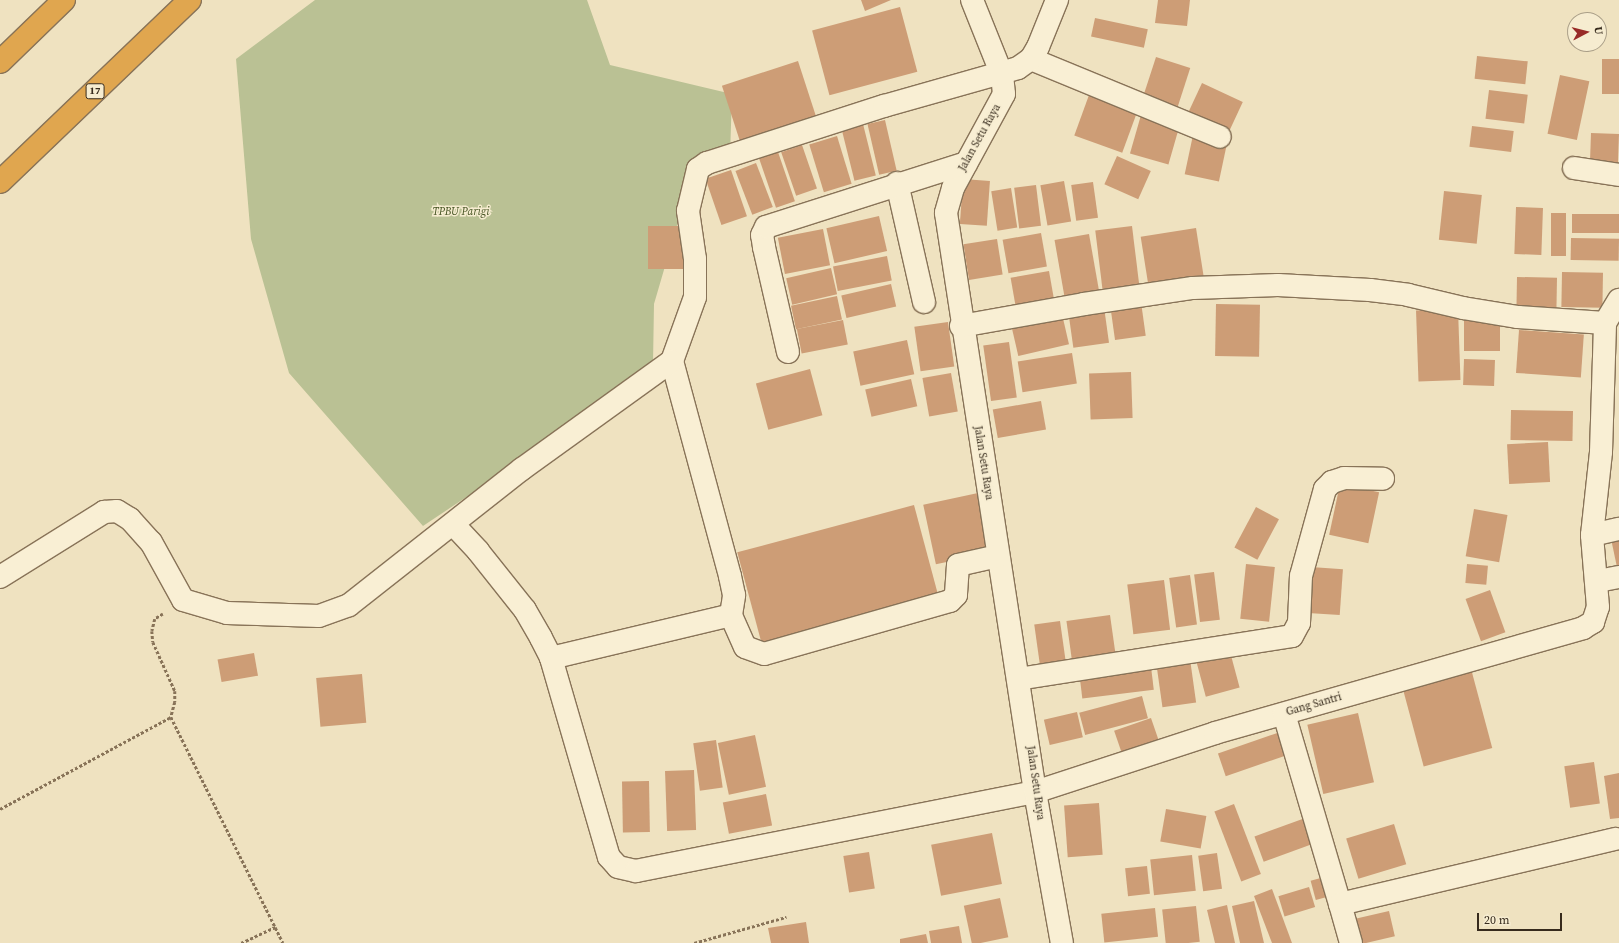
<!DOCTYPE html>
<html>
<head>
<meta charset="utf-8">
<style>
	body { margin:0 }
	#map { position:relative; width:1619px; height:943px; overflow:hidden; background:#efe2c0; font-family:"Source Serif 4",serif }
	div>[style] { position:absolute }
	.cemetery>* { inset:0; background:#bac194 }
	.building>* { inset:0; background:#cd9d76; transform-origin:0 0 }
	.path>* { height:2.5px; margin-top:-1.25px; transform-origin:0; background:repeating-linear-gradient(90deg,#887358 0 3px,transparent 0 5px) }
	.roads { filter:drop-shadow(1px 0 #887358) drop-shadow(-1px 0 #887358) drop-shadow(0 1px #887358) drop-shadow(0 -1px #887358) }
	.minor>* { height:22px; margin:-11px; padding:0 11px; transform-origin:11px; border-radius:11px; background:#f9efd4 }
	.highway>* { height:22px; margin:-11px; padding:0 11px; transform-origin:11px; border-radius:11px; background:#e0a64f }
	span { translate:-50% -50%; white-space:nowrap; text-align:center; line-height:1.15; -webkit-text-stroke:3px #f6ecd0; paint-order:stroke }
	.shield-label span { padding:1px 3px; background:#f6ecd0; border:1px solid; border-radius:3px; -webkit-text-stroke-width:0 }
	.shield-label { font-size:10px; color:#372b1d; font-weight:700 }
	.street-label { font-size:11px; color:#372b1d }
	.park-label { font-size:11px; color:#465423; font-style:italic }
	.north { position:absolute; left:1567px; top:12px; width:40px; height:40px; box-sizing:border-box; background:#f6ecd0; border:1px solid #aa9f88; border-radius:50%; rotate:83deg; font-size:11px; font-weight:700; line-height:16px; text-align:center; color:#372b1d }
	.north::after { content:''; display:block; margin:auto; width:14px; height:18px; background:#982a27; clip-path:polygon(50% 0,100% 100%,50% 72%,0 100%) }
	.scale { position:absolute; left:1477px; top:913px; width:85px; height:18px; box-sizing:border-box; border:2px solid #372b1d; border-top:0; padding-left:5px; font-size:12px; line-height:14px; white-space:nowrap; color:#372b1d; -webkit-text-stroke:3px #f6ecd0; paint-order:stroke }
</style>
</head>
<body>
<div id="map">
	<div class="cemetery">
		<div style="clip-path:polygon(315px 0,587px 0,610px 65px,732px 94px,730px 156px,692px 174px,654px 304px,653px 364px,622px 393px,423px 526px,289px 373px,251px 239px,236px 59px)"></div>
	</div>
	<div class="building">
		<div style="clip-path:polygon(861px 0,891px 0,865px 11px)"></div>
		<div style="clip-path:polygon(1158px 0,1190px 0,1187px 26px,1155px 23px)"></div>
		<div style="left:900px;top:7px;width:67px;height:91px;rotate:75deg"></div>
		<div style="left:1095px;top:18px;width:54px;height:19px;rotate:12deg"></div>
		<div style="left:1477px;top:56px;width:51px;height:23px;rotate:6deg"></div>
		<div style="left:1156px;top:57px;width:36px;height:40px;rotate:18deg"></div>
		<div style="left:1602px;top:59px;width:17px;height:35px"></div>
		<div style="left:798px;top:61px;width:65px;height:80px;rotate:72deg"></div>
		<div style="left:1560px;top:75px;width:30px;height:60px;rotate:12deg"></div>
		<div style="left:1202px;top:83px;width:45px;height:38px;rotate:25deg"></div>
		<div style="left:1489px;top:90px;width:39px;height:29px;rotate:7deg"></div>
		<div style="left:1089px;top:95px;width:51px;height:43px;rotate:20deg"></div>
		<div style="left:1141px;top:115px;width:40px;height:40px;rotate:16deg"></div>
		<div style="left:885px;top:120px;width:52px;height:18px;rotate:77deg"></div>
		<div style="left:863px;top:124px;width:53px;height:22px;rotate:76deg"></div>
		<div style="left:1472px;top:126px;width:42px;height:21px;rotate:7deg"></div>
		<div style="left:1591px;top:133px;width:28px;height:31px;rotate:2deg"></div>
		<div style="left:1193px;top:135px;width:35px;height:40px;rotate:12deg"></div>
		<div style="left:837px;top:136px;width:50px;height:29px;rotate:73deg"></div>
		<div style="left:802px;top:145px;width:46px;height:22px;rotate:71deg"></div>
		<div style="left:778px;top:152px;width:52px;height:20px;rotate:71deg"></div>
		<div style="left:1117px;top:156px;width:37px;height:31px;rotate:24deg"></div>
		<div style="left:756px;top:163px;width:47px;height:22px;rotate:69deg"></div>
		<div style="left:731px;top:170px;width:49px;height:27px;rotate:71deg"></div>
		<div style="left:963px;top:179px;width:27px;height:45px;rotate:4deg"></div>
		<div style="left:1064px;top:181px;width:41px;height:24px;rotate:80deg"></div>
		<div style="left:1093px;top:182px;width:36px;height:22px;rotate:82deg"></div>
		<div style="left:1036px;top:185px;width:41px;height:22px;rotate:83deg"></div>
		<div style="left:1011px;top:188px;width:40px;height:20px;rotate:81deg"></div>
		<div style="left:1444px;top:191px;width:38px;height:49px;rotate:6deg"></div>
		<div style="left:1516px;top:207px;width:27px;height:47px;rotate:2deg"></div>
		<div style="left:1551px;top:213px;width:15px;height:43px"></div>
		<div style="left:1619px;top:214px;width:19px;height:47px;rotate:90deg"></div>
		<div style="left:879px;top:216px;width:36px;height:54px;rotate:77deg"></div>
		<div style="left:685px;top:226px;width:43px;height:37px;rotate:90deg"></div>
		<div style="left:1132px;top:226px;width:59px;height:37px;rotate:83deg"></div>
		<div style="left:1196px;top:228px;width:50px;height:56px;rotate:81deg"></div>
		<div style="left:823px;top:229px;width:37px;height:46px;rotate:79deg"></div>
		<div style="left:1041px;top:233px;width:34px;height:39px;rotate:80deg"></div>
		<div style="left:1089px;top:234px;width:60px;height:35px;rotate:80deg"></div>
		<div style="left:1571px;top:238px;width:48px;height:22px;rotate:1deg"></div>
		<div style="left:997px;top:239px;width:36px;height:34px;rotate:81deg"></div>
		<div style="left:887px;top:256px;width:25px;height:55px;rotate:79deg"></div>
		<div style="left:831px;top:268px;width:27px;height:46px;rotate:77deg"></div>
		<div style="left:1049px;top:271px;width:34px;height:39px;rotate:80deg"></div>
		<div style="left:1562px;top:272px;width:41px;height:35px;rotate:1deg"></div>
		<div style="left:1517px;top:277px;width:40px;height:30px;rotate:1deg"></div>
		<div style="left:891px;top:284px;width:23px;height:51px;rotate:77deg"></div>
		<div style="left:837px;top:296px;width:24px;height:47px;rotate:78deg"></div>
		<div style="left:1141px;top:302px;width:34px;height:31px;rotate:82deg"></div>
		<div style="left:1216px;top:304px;width:44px;height:52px;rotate:1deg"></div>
		<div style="left:1104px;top:307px;width:36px;height:36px;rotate:82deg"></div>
		<div style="left:1458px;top:309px;width:71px;height:42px;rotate:88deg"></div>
		<div style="left:1062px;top:314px;width:31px;height:52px;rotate:77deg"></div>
		<div style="left:843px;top:320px;width:25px;height:47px;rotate:79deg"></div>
		<div style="left:1500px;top:320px;width:31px;height:36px;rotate:90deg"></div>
		<div style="left:948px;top:322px;width:45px;height:34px;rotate:82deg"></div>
		<div style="left:1519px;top:330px;width:65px;height:43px;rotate:4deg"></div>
		<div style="left:907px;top:340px;width:35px;height:55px;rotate:78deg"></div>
		<div style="left:1009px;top:342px;width:56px;height:26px;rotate:82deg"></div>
		<div style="left:1072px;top:353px;width:31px;height:55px;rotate:81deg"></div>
		<div style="left:1464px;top:359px;width:31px;height:26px;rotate:2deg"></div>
		<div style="left:810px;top:369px;width:48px;height:56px;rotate:75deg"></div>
		<div style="left:1131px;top:372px;width:46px;height:42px;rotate:88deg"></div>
		<div style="left:951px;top:373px;width:39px;height:29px;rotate:80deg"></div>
		<div style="left:911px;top:379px;width:28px;height:47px;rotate:77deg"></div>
		<div style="left:1041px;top:401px;width:29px;height:49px;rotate:80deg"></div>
		<div style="left:1511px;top:410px;width:62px;height:30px;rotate:1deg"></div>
		<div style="left:1548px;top:442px;width:40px;height:41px;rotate:87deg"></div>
		<div style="left:1340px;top:484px;width:40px;height:52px;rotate:12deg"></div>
		<div style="left:978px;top:493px;width:61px;height:56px;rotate:78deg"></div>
		<div style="left:914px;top:505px;width:98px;height:183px;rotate:75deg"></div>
		<div style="left:1256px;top:507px;width:26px;height:46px;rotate:28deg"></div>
		<div style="left:1474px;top:509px;width:34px;height:48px;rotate:10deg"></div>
		<div style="clip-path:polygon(1619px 532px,1619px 572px,1618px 572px,1610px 534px)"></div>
		<div style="left:1246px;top:564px;width:29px;height:55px;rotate:6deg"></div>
		<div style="left:1467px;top:564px;width:21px;height:19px;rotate:5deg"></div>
		<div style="left:1311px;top:567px;width:32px;height:46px;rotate:4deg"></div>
		<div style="left:1214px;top:572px;width:48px;height:20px;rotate:83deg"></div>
		<div style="left:1190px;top:575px;width:50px;height:21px;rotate:82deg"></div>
		<div style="left:1164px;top:580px;width:50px;height:37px;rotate:83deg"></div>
		<div style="left:1490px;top:590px;width:45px;height:26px;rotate:70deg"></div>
		<div style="left:1110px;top:615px;width:43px;height:44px;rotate:82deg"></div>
		<div style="left:1060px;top:621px;width:43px;height:26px;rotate:82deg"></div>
		<div style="left:1229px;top:648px;width:41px;height:35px;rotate:75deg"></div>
		<div style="left:254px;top:653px;width:23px;height:37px;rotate:80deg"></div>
		<div style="left:1190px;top:659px;width:44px;height:34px;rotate:82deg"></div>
		<div style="left:1470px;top:665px;width:86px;height:71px;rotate:75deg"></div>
		<div style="left:1151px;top:667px;width:23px;height:72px;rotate:83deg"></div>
		<div style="left:362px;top:674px;width:49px;height:46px;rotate:85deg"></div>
		<div style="left:1142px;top:696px;width:23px;height:65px;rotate:75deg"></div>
		<div style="left:1077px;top:712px;width:26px;height:34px;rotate:77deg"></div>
		<div style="left:1358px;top:713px;width:71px;height:52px;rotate:77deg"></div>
		<div style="left:1151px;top:718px;width:24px;height:39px;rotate:71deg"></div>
		<div style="left:1286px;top:730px;width:24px;height:72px;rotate:71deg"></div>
		<div style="left:755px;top:735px;width:53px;height:38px;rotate:78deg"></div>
		<div style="left:716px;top:740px;width:48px;height:23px;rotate:82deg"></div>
		<div style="left:1594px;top:762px;width:42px;height:30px;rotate:82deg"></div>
		<div style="left:694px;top:770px;width:60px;height:29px;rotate:88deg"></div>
		<div style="clip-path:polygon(1619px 773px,1619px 818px,1610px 819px,1604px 776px)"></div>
		<div style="left:649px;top:781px;width:51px;height:27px;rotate:89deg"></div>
		<div style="left:766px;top:794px;width:32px;height:44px;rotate:79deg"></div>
		<div style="left:1099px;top:803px;width:52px;height:35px;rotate:86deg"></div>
		<div style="left:1234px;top:804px;width:75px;height:21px;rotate:69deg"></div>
		<div style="left:1166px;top:809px;width:41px;height:33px;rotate:10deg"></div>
		<div style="left:1308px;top:817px;width:27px;height:57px;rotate:70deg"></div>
		<div style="left:1394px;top:824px;width:42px;height:50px;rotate:73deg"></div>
		<div style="left:992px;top:833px;width:52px;height:62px;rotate:79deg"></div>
		<div style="left:869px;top:852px;width:37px;height:26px;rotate:81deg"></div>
		<div style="left:1217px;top:853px;width:36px;height:19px;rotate:82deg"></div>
		<div style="left:1192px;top:855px;width:36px;height:42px;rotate:84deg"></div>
		<div style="left:1147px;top:866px;width:28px;height:22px;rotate:84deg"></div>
		<div style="left:1328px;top:876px;width:20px;height:18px;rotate:75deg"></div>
		<div style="left:1309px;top:887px;width:21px;height:32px;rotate:73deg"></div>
		<div style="clip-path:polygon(1272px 889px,1292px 943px,1272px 943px,1254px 896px)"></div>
		<div style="left:1000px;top:898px;width:40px;height:37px;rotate:78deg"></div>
		<div style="clip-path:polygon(1254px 901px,1264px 943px,1240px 943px,1232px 906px)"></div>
		<div style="clip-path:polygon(1227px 905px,1235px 943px,1215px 943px,1207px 910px)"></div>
		<div style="left:1196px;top:906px;width:36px;height:34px;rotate:84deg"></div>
		<div style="left:1155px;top:908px;width:29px;height:54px;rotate:84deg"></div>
		<div style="left:1389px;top:911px;width:26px;height:40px;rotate:77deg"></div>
		<div style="clip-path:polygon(806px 922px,809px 943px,771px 943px,768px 928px)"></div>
		<div style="clip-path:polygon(959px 926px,962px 943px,931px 943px,929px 931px)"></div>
		<div style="clip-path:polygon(926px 934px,928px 943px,900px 943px,900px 939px)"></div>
	</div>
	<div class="path">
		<div style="left:163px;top:614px;width:9px;rotate:148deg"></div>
		<div style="left:155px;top:619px;width:12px;rotate:104deg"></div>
		<div style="left:152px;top:631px;width:11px;rotate:85deg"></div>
		<div style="left:153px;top:642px;width:54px;rotate:65.8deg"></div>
		<div style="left:175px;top:691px;width:11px;rotate:90deg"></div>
		<div style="left:175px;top:702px;width:16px;rotate:105deg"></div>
		<div style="left:171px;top:717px;width:252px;rotate:63.6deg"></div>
		<div style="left:0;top:809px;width:194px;rotate:-28.3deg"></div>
		<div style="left:241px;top:943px;width:38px;rotate:-25deg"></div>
		<div style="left:694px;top:943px;width:96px;rotate:-15.8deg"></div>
	</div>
	<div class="roads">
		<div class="minor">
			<div style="left:972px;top:0;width:81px;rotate:68.2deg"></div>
			<div style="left:1002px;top:75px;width:19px;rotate:84deg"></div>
			<div style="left:1004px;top:94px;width:107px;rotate:118.5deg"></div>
			<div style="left:953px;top:188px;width:26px;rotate:106deg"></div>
			<div style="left:946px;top:213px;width:586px;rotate:81.26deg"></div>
			<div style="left:1035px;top:792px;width:153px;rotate:79.9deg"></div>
			<div style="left:1031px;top:59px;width:204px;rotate:22.4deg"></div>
			<div style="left:1574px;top:168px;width:46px;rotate:8.8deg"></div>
			<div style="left:897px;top:183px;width:122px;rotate:77.2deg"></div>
			<div style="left:961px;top:326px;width:125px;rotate:-10.1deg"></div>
			<div style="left:1084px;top:304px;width:110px;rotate:-8.4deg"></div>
			<div style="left:1193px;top:288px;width:85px;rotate:-2deg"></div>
			<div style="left:1278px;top:285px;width:92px;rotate:3.1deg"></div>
			<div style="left:1370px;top:290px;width:38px;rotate:7deg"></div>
			<div style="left:1408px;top:295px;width:57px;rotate:13.3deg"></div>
			<div style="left:1463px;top:308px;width:56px;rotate:9.3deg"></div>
			<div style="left:1518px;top:317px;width:87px;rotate:3.9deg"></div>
			<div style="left:1605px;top:323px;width:27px;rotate:-59deg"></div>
			<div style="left:788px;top:352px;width:108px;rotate:-102.9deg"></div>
			<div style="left:764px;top:247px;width:12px;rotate:-99deg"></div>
			<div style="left:762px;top:235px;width:9px;rotate:-63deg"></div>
			<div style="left:766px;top:227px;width:210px;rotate:-17.7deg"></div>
			<div style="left:453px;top:524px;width:37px;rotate:47deg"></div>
			<div style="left:478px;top:551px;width:75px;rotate:51.5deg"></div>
			<div style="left:525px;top:610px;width:32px;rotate:60deg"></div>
			<div style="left:541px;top:638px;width:22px;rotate:63deg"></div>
			<div style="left:551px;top:658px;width:207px;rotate:73.8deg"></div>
			<div style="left:609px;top:857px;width:13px;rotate:48deg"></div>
			<div style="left:618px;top:867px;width:18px;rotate:13deg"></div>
			<div style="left:636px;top:871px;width:407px;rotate:-11.2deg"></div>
			<div style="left:1035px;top:792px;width:189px;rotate:-18.1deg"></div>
			<div style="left:1215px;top:733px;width:383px;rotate:-15.9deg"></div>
			<div style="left:1583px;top:628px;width:12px;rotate:-31deg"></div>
			<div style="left:1593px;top:622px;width:16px;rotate:-72deg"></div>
			<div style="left:1598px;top:607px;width:72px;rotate:-94.8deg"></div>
			<div style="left:1592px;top:535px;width:83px;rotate:-83.8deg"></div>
			<div style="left:1601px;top:452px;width:129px;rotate:-88.2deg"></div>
			<div style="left:1592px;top:535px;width:28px;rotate:-13deg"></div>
			<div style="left:998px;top:556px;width:41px;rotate:167.3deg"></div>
			<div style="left:958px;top:565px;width:30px;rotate:94deg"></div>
			<div style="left:956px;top:595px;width:8px;rotate:135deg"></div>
			<div style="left:950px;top:601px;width:193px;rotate:164.1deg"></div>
			<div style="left:764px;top:654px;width:20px;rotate:-160deg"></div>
			<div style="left:745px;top:647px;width:35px;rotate:-114deg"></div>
			<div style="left:731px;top:615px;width:20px;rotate:-81deg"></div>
			<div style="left:734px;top:595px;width:19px;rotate:-102deg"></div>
			<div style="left:730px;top:576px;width:223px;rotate:-105.1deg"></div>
			<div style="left:672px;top:361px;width:68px;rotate:-70.2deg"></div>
			<div style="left:695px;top:297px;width:38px;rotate:-90deg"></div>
			<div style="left:695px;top:259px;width:49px;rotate:-98.3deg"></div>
			<div style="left:688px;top:211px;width:43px;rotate:-76.6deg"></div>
			<div style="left:698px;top:169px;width:11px;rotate:-34deg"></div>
			<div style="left:707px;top:163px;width:186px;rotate:-17.9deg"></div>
			<div style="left:884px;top:106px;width:139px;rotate:-15.8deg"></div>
			<div style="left:1018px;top:68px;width:16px;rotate:-35deg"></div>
			<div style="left:1031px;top:59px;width:14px;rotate:-60deg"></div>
			<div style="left:1038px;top:47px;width:51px;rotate:-68deg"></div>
			<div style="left:0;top:577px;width:123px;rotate:-32deg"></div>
			<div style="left:104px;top:512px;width:13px;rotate:-4deg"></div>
			<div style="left:117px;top:511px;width:15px;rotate:32deg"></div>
			<div style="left:130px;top:519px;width:31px;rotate:48deg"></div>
			<div style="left:151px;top:542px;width:66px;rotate:61.1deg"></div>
			<div style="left:183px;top:600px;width:46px;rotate:16.5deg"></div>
			<div style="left:227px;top:613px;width:92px;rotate:1.9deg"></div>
			<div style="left:319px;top:616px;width:32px;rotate:-20deg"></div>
			<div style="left:349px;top:605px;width:220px;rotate:-38.2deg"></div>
			<div style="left:522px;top:469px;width:185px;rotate:-35.8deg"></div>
			<div style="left:1598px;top:581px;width:21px;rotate:-11deg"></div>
			<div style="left:551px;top:658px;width:185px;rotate:-13.4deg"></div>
			<div style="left:1018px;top:679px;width:277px;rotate:-8.9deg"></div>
			<div style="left:1292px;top:636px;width:15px;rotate:-62deg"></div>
			<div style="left:1299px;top:623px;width:47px;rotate:-87.6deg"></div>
			<div style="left:1301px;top:576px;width:90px;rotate:-74.6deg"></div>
			<div style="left:1325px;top:489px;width:10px;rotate:-45deg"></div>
			<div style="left:1332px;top:482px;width:13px;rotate:-18deg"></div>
			<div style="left:1344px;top:478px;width:39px;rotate:1deg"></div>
			<div style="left:1284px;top:714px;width:198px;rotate:73.6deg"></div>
			<div style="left:1340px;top:904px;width:283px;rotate:-13.3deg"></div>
			<div style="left:1340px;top:904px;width:41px;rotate:74.2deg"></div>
		</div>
		<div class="highway">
			<div style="left:0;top:62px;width:89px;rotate:-44.1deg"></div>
			<div style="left:0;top:182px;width:263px;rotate:-43.8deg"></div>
		</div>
	</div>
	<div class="shield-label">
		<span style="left:95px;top:91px">17</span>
	</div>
	<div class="street-label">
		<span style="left:980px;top:138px;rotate:-61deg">Jalan Setu Raya</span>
		<span style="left:983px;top:463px;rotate:81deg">Jalan Setu Raya</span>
		<span style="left:1314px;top:705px;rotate:-16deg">Gang Santri</span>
		<span style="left:1035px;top:783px;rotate:82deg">Jalan Setu Raya</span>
	</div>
	<div class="park-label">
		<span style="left:461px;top:212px">TPBU Parigi</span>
	</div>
	<div class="north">U</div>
	<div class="scale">20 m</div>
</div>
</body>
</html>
